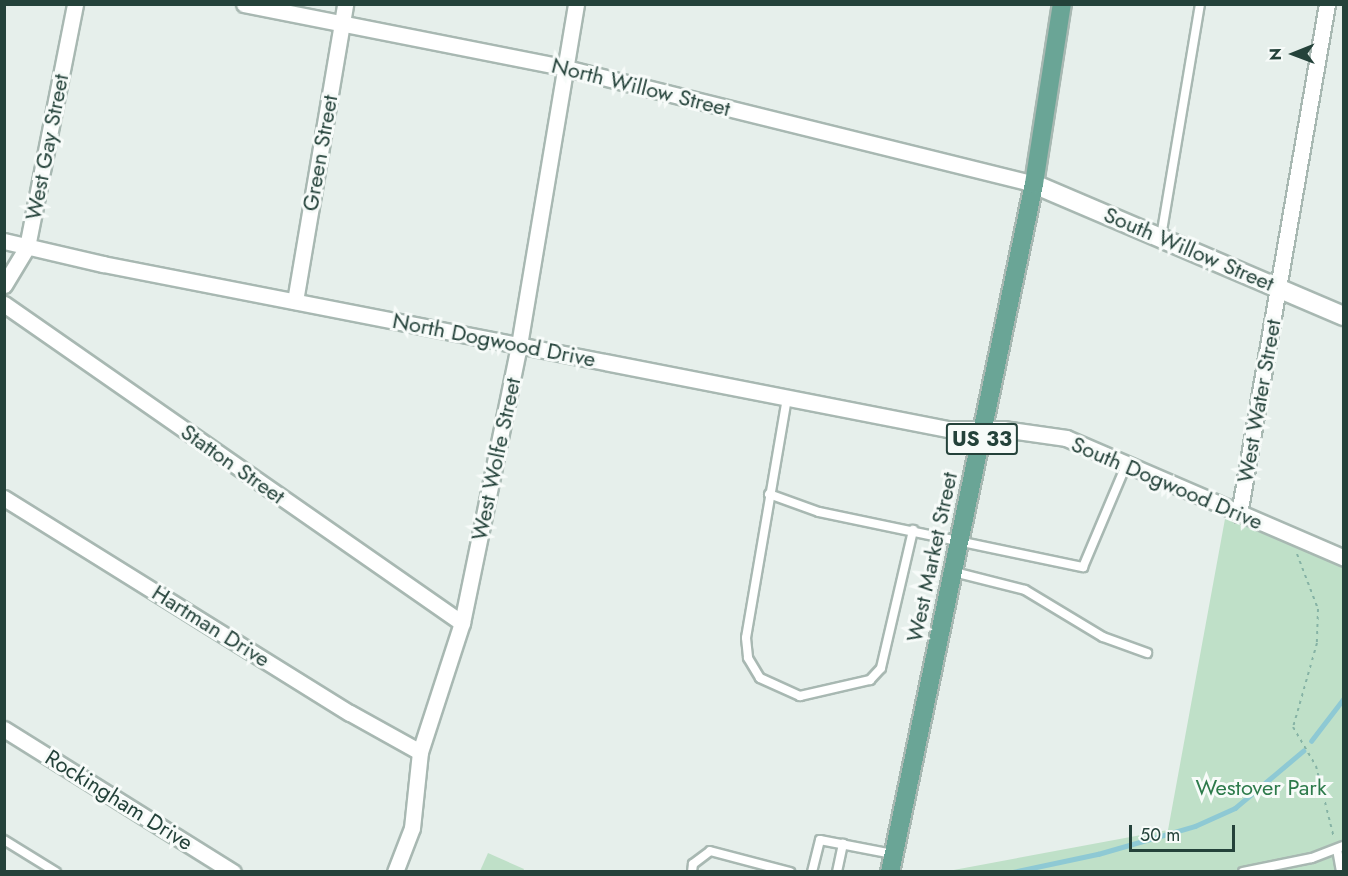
<!DOCTYPE html>
<html>
<head>
<meta charset="utf-8">
<style>
	body { margin:0 }
	#map { position:relative; width:1348px; height:876px; overflow:hidden; background:#e6efeb; font-family:Jost,sans-serif }
	div>[style] { position:absolute }
	.green>* { inset:0; background:#bfe0c8 }
	.stream>* { height:4.5px; margin:-2.25px; padding:0 2.25px; transform-origin:2.25px; border-radius:2.25px; background:#8ec9d4 }
	.path>* { height:2px; margin-top:-1px; transform-origin:0; background:repeating-linear-gradient(90deg,#86b3a5 0 3px,transparent 0 7.5px) }
	.roads { filter:drop-shadow(2px 0 #a8b8b2) drop-shadow(-2px 0 #a8b8b2) drop-shadow(0 2px #a8b8b2) drop-shadow(0 -2px #a8b8b2) }
	.lane>* { height:8px; margin:-4px; padding:0 4px; transform-origin:4px; border-radius:4px; background:#fff }
	.street>* { height:15px; margin:-7.5px; padding:0 7.5px; transform-origin:7.5px; border-radius:7.5px; background:#fff }
	.secondary>* { height:18px; margin:-9px; padding:0 9px; transform-origin:9px; border-radius:9px; background:#fff }
	.primary>* { height:18px; margin:-9px; padding:0 9px; transform-origin:9px; border-radius:9px; background:#6aa596 }
	span { translate:-50% -50%; white-space:nowrap; text-align:center; line-height:1.15; -webkit-text-stroke:6px #f7fbf9; paint-order:stroke }
	.shield-label span { padding:2px 4px; background:#f7fbf9; border:2px solid; border-radius:4px; -webkit-text-stroke-width:0 }
	.shield-label { font-size:21px; color:#24423a; font-weight:700 }
	.street-label { font-size:22px; color:#24423a }
	.park-label { font-size:22px; color:#2d7a4b }
	.frame { position:absolute; inset:0; border:6px solid #24423a; pointer-events:none }
	.north { position:absolute; left:1264px; top:24px; width:60px; height:60px; -webkit-text-stroke:4px #f7fbf9; paint-order:stroke; rotate:269deg; font-size:16px; font-weight:700; line-height:24px; text-align:center; color:#24423a }
	.north::after { content:''; display:block; margin:auto; width:21px; height:27px; background:#24423a; clip-path:polygon(50% 0,100% 100%,50% 72%,0 100%) }
	.scale { position:absolute; left:1129px; top:825px; width:106px; height:27px; box-sizing:border-box; border:3px solid #24423a; border-top:0; padding-left:8px; font-size:18px; line-height:21px; white-space:nowrap; color:#24423a; -webkit-text-stroke:4px #f7fbf9; paint-order:stroke }
</style>
</head>
<body>
<div id="map">
	<div class="green">
		<div style="clip-path:polygon(1227px 508px,1343px 562px,1343px 871px,943px 872px,1168px 830px)"></div>
		<div style="clip-path:polygon(488px 853px,524px 869px,523px 871px,480px 871px)"></div>
	</div>
	<div class="stream">
		<div style="left:1311px;top:741px;width:54px;rotate:-52.5deg"></div>
		<div style="left:1013px;top:872px;width:87px;rotate:-12deg"></div>
		<div style="left:1098px;top:854px;width:101px;rotate:-16.1deg"></div>
		<div style="left:1195px;top:826px;width:44px;rotate:-24.2deg"></div>
		<div style="left:1235px;top:808px;width:89px;rotate:-40deg"></div>
	</div>
	<div class="path">
		<div style="left:1297px;top:554px;width:59px;rotate:69.1deg"></div>
		<div style="left:1318px;top:609px;width:34px;rotate:92deg"></div>
		<div style="left:1317px;top:643px;width:87px;rotate:105.9deg"></div>
		<div style="left:1293px;top:727px;width:45px;rotate:59.5deg"></div>
		<div style="left:1316px;top:766px;width:74px;rotate:76deg"></div>
	</div>
	<div class="roads">
		<div class="lane">
			<div style="left:1161px;top:237px;width:236px;rotate:-80.5deg"></div>
			<div style="left:787px;top:398px;width:243px;rotate:99.7deg"></div>
			<div style="left:746px;top:638px;width:20px;rotate:84deg"></div>
			<div style="left:748px;top:658px;width:23px;rotate:59deg"></div>
			<div style="left:760px;top:678px;width:44px;rotate:24.2deg"></div>
			<div style="left:800px;top:696px;width:72px;rotate:-12.9deg"></div>
			<div style="left:870px;top:680px;width:16px;rotate:-47deg"></div>
			<div style="left:881px;top:668px;width:142px;rotate:-76.9deg"></div>
			<div style="left:769px;top:494px;width:53px;rotate:19.8deg"></div>
			<div style="left:819px;top:512px;width:270px;rotate:11.8deg"></div>
			<div style="left:1083px;top:567px;width:111px;rotate:-67.1deg"></div>
			<div style="left:954px;top:572px;width:73px;rotate:14.2deg"></div>
			<div style="left:1025px;top:590px;width:91px;rotate:31.1deg"></div>
			<div style="left:1103px;top:637px;width:47px;rotate:20deg"></div>
			<div style="left:4px;top:840px;width:61px;rotate:31.6deg"></div>
			<div style="left:1337px;top:849px;width:23px;rotate:80deg"></div>
			<div style="left:692px;top:872px;width:8px;rotate:-83deg"></div>
			<div style="left:693px;top:864px;width:21px;rotate:-37deg"></div>
			<div style="left:710px;top:851px;width:83px;rotate:14.7deg"></div>
			<div style="left:812px;top:872px;width:33px;rotate:-76deg"></div>
			<div style="left:820px;top:840px;width:74px;rotate:10.9deg"></div>
			<div style="left:837px;top:872px;width:29px;rotate:-78deg"></div>
			<div style="left:1243px;top:872px;width:70px;rotate:-11.5deg"></div>
			<div style="left:1312px;top:858px;width:34px;rotate:-21deg"></div>
		</div>
		<div class="street">
			<div style="left:244px;top:4px;width:328px;rotate:11.2deg"></div>
			<div style="left:566px;top:68px;width:482px;rotate:13.9deg"></div>
			<div style="left:4px;top:241px;width:102px;rotate:13.1deg"></div>
			<div style="left:103px;top:264px;width:861px;rotate:11.05deg"></div>
			<div style="left:948px;top:429px;width:55px"></div>
			<div style="left:1003px;top:429px;width:64px;rotate:8.1deg"></div>
			<div style="left:1066px;top:438px;width:303px;rotate:23.3deg"></div>
			<div style="left:4px;top:285px;width:44px;rotate:-58.8deg"></div>
			<div style="left:27px;top:247px;width:248px;rotate:-78.8deg"></div>
			<div style="left:295px;top:301px;width:301px;rotate:-80.4deg"></div>
			<div style="left:4px;top:304px;width:558px;rotate:34.86deg"></div>
			<div style="left:4px;top:498px;width:407px;rotate:31.9deg"></div>
			<div style="left:350px;top:713px;width:80px;rotate:29.1deg"></div>
			<div style="left:1239px;top:514px;width:518px;rotate:-80.21deg"></div>
			<div style="left:4px;top:729px;width:270px;rotate:32deg"></div>
			<div style="left:395px;top:872px;width:47px;rotate:-68.9deg"></div>
			<div style="left:412px;top:828px;width:76px;rotate:-84deg"></div>
			<div style="left:420px;top:752px;width:136px;rotate:-72deg"></div>
			<div style="left:462px;top:623px;width:284px;rotate:-78.4deg"></div>
			<div style="left:519px;top:345px;width:346px;rotate:-80.5deg"></div>
		</div>
		<div class="secondary">
			<div style="left:1034px;top:184px;width:337px;rotate:23.1deg"></div>
		</div>
		<div class="primary">
			<div style="left:890px;top:872px;width:703px;rotate:-78.18deg"></div>
			<div style="left:1034px;top:184px;width:182px;rotate:-81.2deg"></div>
		</div>
	</div>
	<div class="shield-label">
		<span style="left:982px;top:439px">US 33</span>
	</div>
	<div class="street-label">
		<span style="left:641px;top:87px;rotate:14deg">North Willow Street</span>
		<span style="left:47px;top:147px;rotate:-79deg">West Gay Street</span>
		<span style="left:320px;top:153px;rotate:-80deg">Green Street</span>
		<span style="left:1189px;top:249px;rotate:23deg">South Willow Street</span>
		<span style="left:494px;top:340px;rotate:11deg">North Dogwood Drive</span>
		<span style="left:1259px;top:401px;rotate:-80deg">West Water Street</span>
		<span style="left:496px;top:459px;rotate:-78deg">West Wolfe Street</span>
		<span style="left:233px;top:464px;rotate:35deg">Statton Street</span>
		<span style="left:1167px;top:483px;rotate:23deg">South Dogwood Drive</span>
		<span style="left:932px;top:557px;rotate:-78deg">West Market Street</span>
		<span style="left:211px;top:626px;rotate:32deg">Hartman Drive</span>
		<span style="left:119px;top:800px;rotate:32deg">Rockingham Drive</span>
	</div>
	<div class="park-label">
		<span style="left:1261px;top:788px">Westover Park</span>
	</div>
	<div class="frame"></div>
	<div class="north">N</div>
	<div class="scale">50 m</div>
</div>
</body>
</html>
